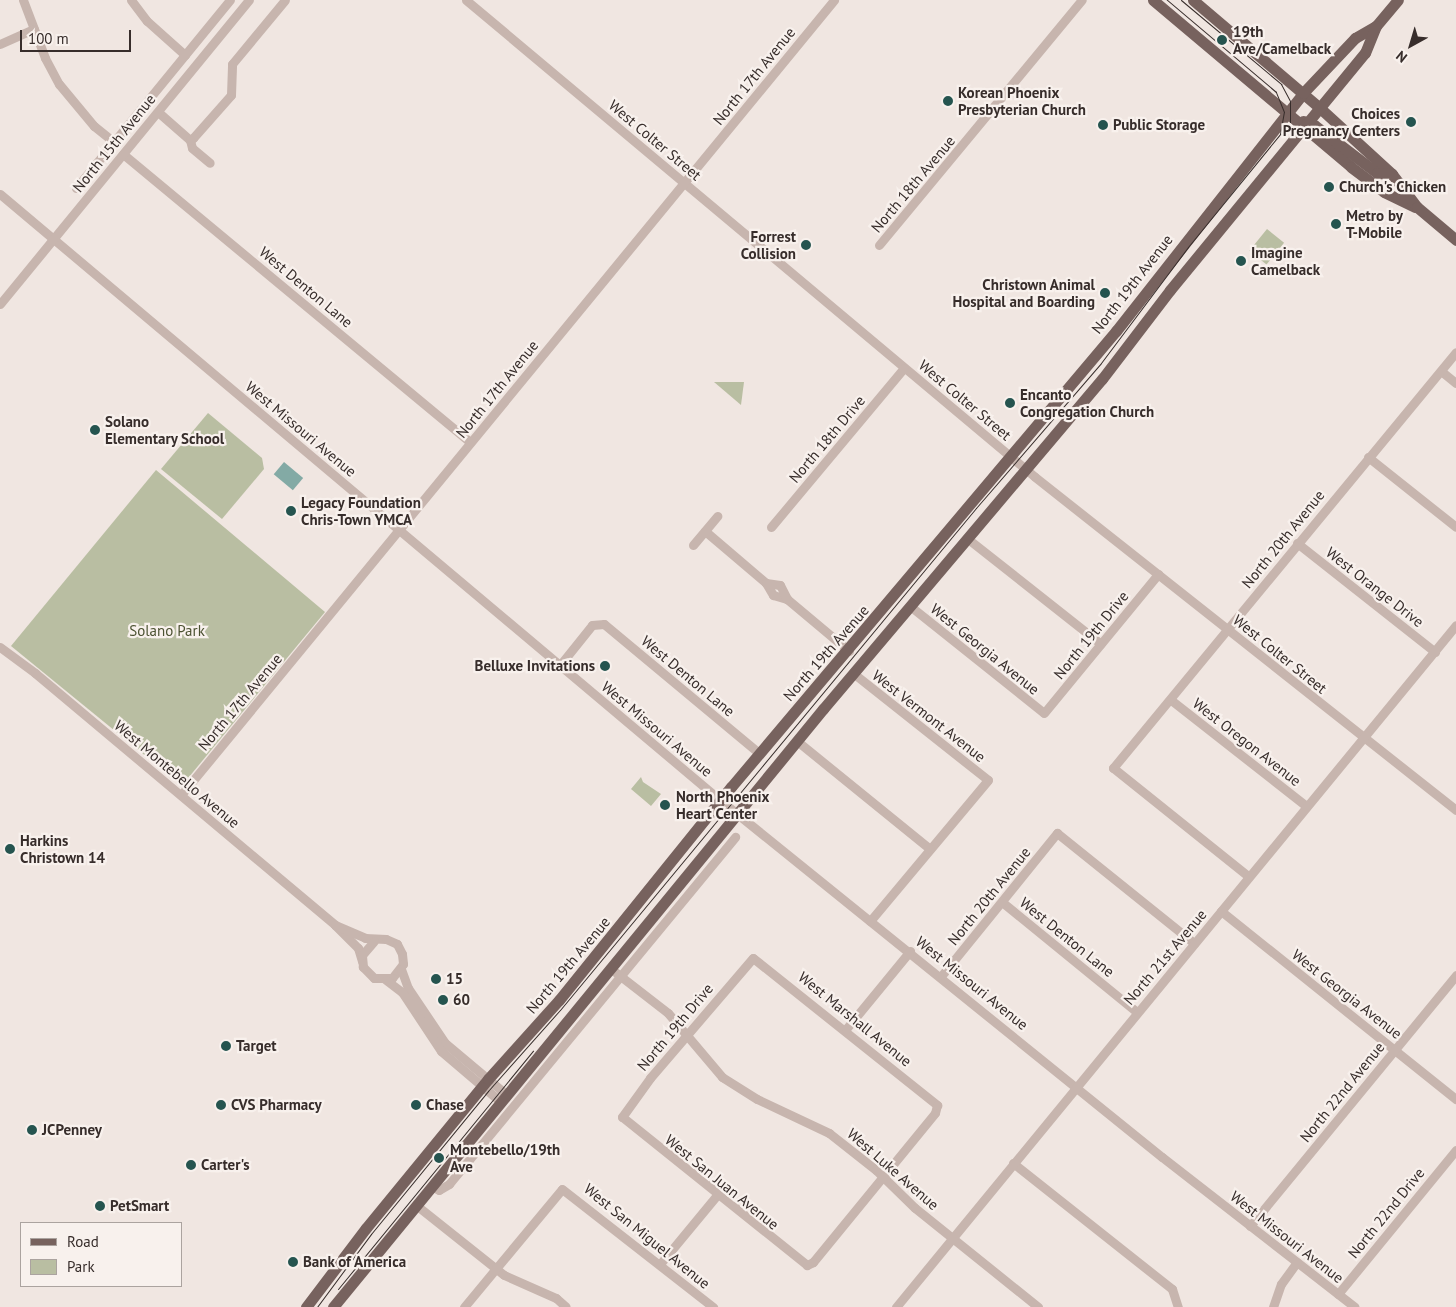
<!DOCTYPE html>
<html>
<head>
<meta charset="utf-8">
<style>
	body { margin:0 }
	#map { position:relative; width:1456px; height:1307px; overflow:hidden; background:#f0e6e1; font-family:"PT Sans",sans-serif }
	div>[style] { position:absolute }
	.green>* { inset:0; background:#b9bea2; transform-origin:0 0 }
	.water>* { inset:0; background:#83aaa5; transform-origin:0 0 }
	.minor>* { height:9px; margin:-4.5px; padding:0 4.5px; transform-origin:4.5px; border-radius:4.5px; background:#c7b5ae }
	.major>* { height:11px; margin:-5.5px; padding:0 5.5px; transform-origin:5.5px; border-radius:5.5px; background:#77625e }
	.tram>* { height:1px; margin:-0.5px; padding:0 0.5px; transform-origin:0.5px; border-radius:0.5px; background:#372d2b }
	.dots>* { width:14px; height:14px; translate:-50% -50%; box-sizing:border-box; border:2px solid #f8f1ed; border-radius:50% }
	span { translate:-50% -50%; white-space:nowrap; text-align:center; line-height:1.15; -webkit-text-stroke:4.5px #f8f1ed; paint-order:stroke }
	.poi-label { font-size:15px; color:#372d2b; font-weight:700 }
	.left { translate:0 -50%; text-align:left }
	.right { translate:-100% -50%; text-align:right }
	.street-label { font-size:15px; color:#372d2b }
	.park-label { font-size:15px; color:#4c5232 }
	.legend { position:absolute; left:20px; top:1222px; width:162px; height:65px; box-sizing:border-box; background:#f8f1ed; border:1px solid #aba39f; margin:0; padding:6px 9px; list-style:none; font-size:15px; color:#372d2b }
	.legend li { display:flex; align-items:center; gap:10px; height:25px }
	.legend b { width:25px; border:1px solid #aba39f }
	.north { position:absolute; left:1386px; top:20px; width:50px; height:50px; -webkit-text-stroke:4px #f8f1ed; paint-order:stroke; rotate:219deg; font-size:14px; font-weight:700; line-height:20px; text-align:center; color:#372d2b }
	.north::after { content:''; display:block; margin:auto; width:18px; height:22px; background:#372d2b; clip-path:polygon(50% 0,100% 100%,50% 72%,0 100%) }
	.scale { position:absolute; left:20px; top:30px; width:111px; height:22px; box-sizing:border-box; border:2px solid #372d2b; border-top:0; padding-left:6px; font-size:15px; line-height:18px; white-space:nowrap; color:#372d2b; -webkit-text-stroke:4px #f8f1ed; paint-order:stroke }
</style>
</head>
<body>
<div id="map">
	<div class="green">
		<div style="left:1267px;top:229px;width:22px;height:28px;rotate:39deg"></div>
		<div style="clip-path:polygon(714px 382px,744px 382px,741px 405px)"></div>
		<div style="clip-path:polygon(208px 413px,262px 458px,264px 469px,222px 519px,161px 469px)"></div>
		<div style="clip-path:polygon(156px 470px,325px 612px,184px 783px,180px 784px,11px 646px)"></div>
		<div style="clip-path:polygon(641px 777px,643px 782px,661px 794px,651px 806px,631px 789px)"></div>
	</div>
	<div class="water">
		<div style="left:284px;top:462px;width:25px;height:16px;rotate:40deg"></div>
	</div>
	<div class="minor">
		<div style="left:23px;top:0;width:62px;rotate:69.2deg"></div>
		<div style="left:45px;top:58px;width:30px;rotate:62deg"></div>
		<div style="left:59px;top:84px;width:55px;rotate:50.2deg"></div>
		<div style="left:94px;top:126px;width:26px;rotate:39deg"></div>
		<div style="left:131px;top:0;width:26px;rotate:53deg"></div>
		<div style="left:147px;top:21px;width:51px;rotate:41.8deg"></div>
		<div style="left:466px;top:0;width:742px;rotate:39.97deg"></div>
		<div style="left:1035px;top:477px;width:537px;rotate:38.34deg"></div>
		<div style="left:0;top:44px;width:37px;rotate:-24deg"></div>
		<div style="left:158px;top:112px;width:43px;rotate:41.2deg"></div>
		<div style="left:190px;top:140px;width:4px;rotate:-34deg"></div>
		<div style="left:193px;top:138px;width:57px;rotate:-48.5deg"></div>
		<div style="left:231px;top:95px;width:31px;rotate:-88deg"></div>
		<div style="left:232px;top:64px;width:83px;rotate:-50.4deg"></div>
		<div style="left:190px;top:140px;width:8px;rotate:76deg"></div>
		<div style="left:192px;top:148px;width:23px;rotate:40deg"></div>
		<div style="left:123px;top:154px;width:451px;rotate:39.7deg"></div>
		<div style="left:76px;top:188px;width:243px;rotate:-50.7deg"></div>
		<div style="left:0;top:194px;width:941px;rotate:40.09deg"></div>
		<div style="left:720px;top:800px;width:568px;rotate:38.93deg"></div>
		<div style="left:1162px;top:1157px;width:244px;rotate:37.9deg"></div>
		<div style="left:879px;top:245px;width:318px;rotate:-50.4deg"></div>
		<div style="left:0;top:304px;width:393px;rotate:-50.7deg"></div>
		<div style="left:1441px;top:371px;width:19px;rotate:39deg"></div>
		<div style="left:1368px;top:457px;width:112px;rotate:38.5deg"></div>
		<div style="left:771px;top:527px;width:207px;rotate:-50.1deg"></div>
		<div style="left:705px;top:531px;width:80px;rotate:40.4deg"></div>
		<div style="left:766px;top:583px;width:14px;rotate:60deg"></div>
		<div style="left:773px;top:595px;width:15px;rotate:16deg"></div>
		<div style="left:787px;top:599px;width:81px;rotate:40deg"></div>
		<div style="left:968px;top:539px;width:169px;rotate:38.3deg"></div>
		<div style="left:1297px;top:543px;width:176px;rotate:38.3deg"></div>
		<div style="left:693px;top:545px;width:38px;rotate:-50deg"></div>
		<div style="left:766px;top:583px;width:14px;rotate:8deg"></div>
		<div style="left:780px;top:585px;width:16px;rotate:63deg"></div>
		<div style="left:910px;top:606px;width:171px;rotate:38.6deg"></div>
		<div style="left:1044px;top:713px;width:180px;rotate:-50.6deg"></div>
		<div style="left:0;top:647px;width:44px;rotate:36.6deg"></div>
		<div style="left:35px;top:673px;width:392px;rotate:40deg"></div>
		<div style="left:335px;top:925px;width:33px;rotate:45deg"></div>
		<div style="left:358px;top:948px;width:14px;rotate:73deg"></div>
		<div style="left:560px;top:665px;width:51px;rotate:-51.3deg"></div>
		<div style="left:592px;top:625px;width:12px;rotate:-5deg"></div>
		<div style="left:604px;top:624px;width:202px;rotate:39.8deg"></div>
		<div style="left:853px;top:673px;width:172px;rotate:38.4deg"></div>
		<div style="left:988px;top:780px;width:184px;rotate:129.9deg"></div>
		<div style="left:1171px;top:700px;width:172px;rotate:38.1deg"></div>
		<div style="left:797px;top:741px;width:171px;rotate:39.1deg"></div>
		<div style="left:181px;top:795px;width:1029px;rotate:-50.6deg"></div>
		<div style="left:1248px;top:876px;width:173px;rotate:-141.3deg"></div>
		<div style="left:1113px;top:768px;width:539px;rotate:-50.49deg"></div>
		<div style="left:1002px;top:902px;width:174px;rotate:39.2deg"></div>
		<div style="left:1221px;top:911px;width:301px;rotate:38.7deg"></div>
		<div style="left:335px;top:925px;width:33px;rotate:23deg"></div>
		<div style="left:365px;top:938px;width:21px;rotate:3deg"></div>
		<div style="left:386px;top:939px;width:12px;rotate:24deg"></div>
		<div style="left:397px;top:944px;width:11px;rotate:63deg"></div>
		<div style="left:402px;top:954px;width:10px;rotate:84deg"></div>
		<div style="left:403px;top:964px;width:18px;rotate:128deg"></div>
		<div style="left:392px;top:978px;width:18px;rotate:180deg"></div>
		<div style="left:374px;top:978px;width:16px;rotate:-135deg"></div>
		<div style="left:363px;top:967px;width:12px;rotate:-95deg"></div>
		<div style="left:362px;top:955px;width:18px;rotate:-49deg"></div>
		<div style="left:753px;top:958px;width:236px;rotate:38.6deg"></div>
		<div style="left:937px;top:1105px;width:8px;rotate:104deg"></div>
		<div style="left:935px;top:1113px;width:193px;rotate:129.3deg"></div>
		<div style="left:813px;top:1262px;width:7px;rotate:153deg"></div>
		<div style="left:807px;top:1265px;width:237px;rotate:-141.3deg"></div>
		<div style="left:622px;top:1117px;width:48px;rotate:-54.3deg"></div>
		<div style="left:650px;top:1078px;width:158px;rotate:-49.4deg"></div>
		<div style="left:610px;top:968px;width:73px;rotate:37.8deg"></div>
		<div style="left:668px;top:1013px;width:84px;rotate:49.8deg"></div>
		<div style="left:722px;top:1077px;width:41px;rotate:32.2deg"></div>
		<div style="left:757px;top:1099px;width:80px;rotate:25.3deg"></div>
		<div style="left:829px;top:1133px;width:60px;rotate:38.2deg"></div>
		<div style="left:876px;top:1170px;width:54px;rotate:44.3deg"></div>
		<div style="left:915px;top:1208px;width:158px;rotate:38.8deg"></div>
		<div style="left:401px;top:969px;width:20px;rotate:70deg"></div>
		<div style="left:408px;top:988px;width:66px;rotate:56.1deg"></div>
		<div style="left:445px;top:1043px;width:81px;rotate:40deg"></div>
		<div style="left:942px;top:975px;width:183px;rotate:-51deg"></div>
		<div style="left:1057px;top:833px;width:176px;rotate:38.8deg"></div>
		<div style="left:386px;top:980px;width:20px;rotate:37deg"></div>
		<div style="left:402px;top:992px;width:71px;rotate:56.5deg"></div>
		<div style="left:441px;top:1051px;width:79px;rotate:40.4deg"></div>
		<div style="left:846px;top:1029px;width:101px;rotate:-50.6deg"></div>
		<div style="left:1013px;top:1163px;width:203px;rotate:38.4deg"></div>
		<div style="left:1172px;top:1289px;width:19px;rotate:72deg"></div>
		<div style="left:432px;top:1186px;width:8px;rotate:30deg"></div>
		<div style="left:439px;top:1190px;width:12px;rotate:-31deg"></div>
		<div style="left:449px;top:1184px;width:450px;rotate:-50.5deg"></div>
		<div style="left:416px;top:1205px;width:112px;rotate:38.5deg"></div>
		<div style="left:504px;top:1275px;width:57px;rotate:23.9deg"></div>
		<div style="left:556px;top:1298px;width:13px;rotate:42deg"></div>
		<div style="left:1250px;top:1226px;width:325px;rotate:-50.6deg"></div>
		<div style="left:660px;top:1264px;width:89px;rotate:-50.4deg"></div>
		<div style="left:1338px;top:1294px;width:186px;rotate:-50.7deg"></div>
		<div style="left:464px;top:1307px;width:153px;rotate:-50.3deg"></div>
		<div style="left:562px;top:1189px;width:192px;rotate:38deg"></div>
		<div style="left:896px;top:1307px;width:882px;rotate:-50.61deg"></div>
		<div style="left:1273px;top:1307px;width:24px;rotate:-71deg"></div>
		<div style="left:1281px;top:1284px;width:27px;rotate:-54deg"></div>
	</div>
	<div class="major">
		<div style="left:1153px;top:0;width:259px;rotate:40.1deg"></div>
		<div style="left:1351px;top:167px;width:41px;rotate:37.1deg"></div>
		<div style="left:1384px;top:192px;width:34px;rotate:26deg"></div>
		<div style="left:1193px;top:0;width:168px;rotate:40.4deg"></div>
		<div style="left:1321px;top:109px;width:96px;rotate:42.5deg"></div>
		<div style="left:1392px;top:174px;width:41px;rotate:52.9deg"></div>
		<div style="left:1417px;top:207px;width:51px;rotate:40.2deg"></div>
		<div style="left:1303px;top:121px;width:12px;rotate:20deg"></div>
		<div style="left:1314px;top:125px;width:79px;rotate:37.3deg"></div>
		<div style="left:1377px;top:173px;width:15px;rotate:4deg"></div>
		<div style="left:306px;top:1307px;width:99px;rotate:-52.8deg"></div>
		<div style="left:366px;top:1228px;width:193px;rotate:-50.7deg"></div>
		<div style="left:488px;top:1079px;width:106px;rotate:-48.1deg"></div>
		<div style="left:559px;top:1000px;width:274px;rotate:-51.1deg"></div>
		<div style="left:731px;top:787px;width:597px;rotate:-49.83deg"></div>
		<div style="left:1116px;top:331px;width:303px;rotate:-51.8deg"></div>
		<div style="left:1303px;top:93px;width:76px;rotate:-46.6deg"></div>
		<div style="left:1355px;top:38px;width:24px;rotate:-30deg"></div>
		<div style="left:1376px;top:26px;width:34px;rotate:-50deg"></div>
		<div style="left:333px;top:1307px;width:773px;rotate:-50.67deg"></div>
		<div style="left:823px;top:709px;width:432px;rotate:-49.8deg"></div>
		<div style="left:1102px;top:379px;width:112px;rotate:-52.6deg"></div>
		<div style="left:1170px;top:290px;width:307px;rotate:-50.6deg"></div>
		<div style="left:1365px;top:53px;width:29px;rotate:-68deg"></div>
	</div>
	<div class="tram">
		<div style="left:1181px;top:0;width:131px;rotate:40deg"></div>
		<div style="left:1281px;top:84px;width:19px;rotate:62deg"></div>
		<div style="left:1290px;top:101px;width:21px;rotate:90deg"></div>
		<div style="left:338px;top:1289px;width:308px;rotate:-50.7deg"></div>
		<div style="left:317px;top:1307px;width:91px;rotate:-53.5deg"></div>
		<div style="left:371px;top:1234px;width:185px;rotate:-50.7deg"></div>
		<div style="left:488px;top:1091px;width:108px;rotate:-48.4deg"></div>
		<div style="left:560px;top:1010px;width:652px;rotate:-50.35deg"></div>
		<div style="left:976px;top:508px;width:191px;rotate:-49.2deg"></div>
		<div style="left:1101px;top:363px;width:145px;rotate:-53.1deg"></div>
		<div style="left:1188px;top:247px;width:146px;rotate:-50.8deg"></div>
		<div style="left:1280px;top:134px;width:22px;rotate:-80deg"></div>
		<div style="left:1284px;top:112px;width:22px;rotate:-112deg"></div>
		<div style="left:1276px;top:92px;width:143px;rotate:-139.8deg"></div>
	</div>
	<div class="dots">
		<div style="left:1222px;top:40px;background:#25544f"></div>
		<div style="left:948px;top:101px;background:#25544f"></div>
		<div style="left:1411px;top:122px;background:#25544f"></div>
		<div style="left:1103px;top:125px;background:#25544f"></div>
		<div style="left:1329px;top:187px;background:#25544f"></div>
		<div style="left:1336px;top:224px;background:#25544f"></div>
		<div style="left:806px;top:245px;background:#25544f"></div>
		<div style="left:1241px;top:261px;background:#25544f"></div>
		<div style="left:1105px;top:293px;background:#25544f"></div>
		<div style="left:1010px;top:403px;background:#25544f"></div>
		<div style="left:95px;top:430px;background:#25544f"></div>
		<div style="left:291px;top:511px;background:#25544f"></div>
		<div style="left:605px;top:666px;background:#25544f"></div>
		<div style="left:665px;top:805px;background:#25544f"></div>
		<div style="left:10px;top:849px;background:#25544f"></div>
		<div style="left:436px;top:979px;background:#25544f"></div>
		<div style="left:443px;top:1000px;background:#25544f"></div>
		<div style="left:226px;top:1046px;background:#25544f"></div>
		<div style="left:221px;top:1105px;background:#25544f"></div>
		<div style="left:416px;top:1105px;background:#25544f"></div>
		<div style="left:32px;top:1130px;background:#25544f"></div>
		<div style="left:439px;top:1158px;background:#25544f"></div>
		<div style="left:191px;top:1165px;background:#25544f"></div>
		<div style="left:100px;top:1206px;background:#25544f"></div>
		<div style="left:293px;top:1262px;background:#25544f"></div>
	</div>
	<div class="poi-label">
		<span class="left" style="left:1233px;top:40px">19th<br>Ave/Camelback</span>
		<span class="left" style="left:958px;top:101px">Korean Phoenix<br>Presbyterian Church</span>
		<span class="right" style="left:1400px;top:122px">Choices<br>Pregnancy Centers</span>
		<span class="left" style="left:1113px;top:125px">Public Storage</span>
		<span class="left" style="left:1339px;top:187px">Church's Chicken</span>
		<span class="left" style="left:1346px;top:224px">Metro by<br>T-Mobile</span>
		<span class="right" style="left:796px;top:245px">Forrest<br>Collision</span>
		<span class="left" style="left:1251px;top:261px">Imagine<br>Camelback</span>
		<span class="right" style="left:1095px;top:293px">Christown Animal<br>Hospital and Boarding</span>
		<span class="left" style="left:1020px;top:403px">Encanto<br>Congregation Church</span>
		<span class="left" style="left:105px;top:430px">Solano<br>Elementary School</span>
		<span class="left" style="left:301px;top:511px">Legacy Foundation<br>Chris-Town YMCA</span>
		<span class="right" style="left:595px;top:666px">Belluxe Invitations</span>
		<span class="left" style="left:676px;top:805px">North Phoenix<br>Heart Center</span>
		<span class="left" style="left:20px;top:849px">Harkins<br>Christown 14</span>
		<span class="left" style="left:446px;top:979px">15</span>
		<span class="left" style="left:453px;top:1000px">60</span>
		<span class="left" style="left:236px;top:1046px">Target</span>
		<span class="left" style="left:231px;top:1105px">CVS Pharmacy</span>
		<span class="left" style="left:426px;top:1105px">Chase</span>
		<span class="left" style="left:42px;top:1130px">JCPenney</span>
		<span class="left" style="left:450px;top:1158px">Montebello/19th<br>Ave</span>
		<span class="left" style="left:201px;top:1165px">Carter's</span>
		<span class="left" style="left:110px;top:1206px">PetSmart</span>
		<span class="left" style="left:303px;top:1262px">Bank of America</span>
	</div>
	<div class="street-label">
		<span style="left:754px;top:76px;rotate:-51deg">North 17th Avenue</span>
		<span style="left:655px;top:140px;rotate:40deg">West Colter Street</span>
		<span style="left:114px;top:143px;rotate:-51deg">North 15th Avenue</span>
		<span style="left:913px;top:184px;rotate:-50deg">North 18th Avenue</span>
		<span style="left:1132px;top:284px;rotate:-52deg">North 19th Avenue</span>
		<span style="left:306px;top:287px;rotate:40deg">West Denton Lane</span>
		<span style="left:497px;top:389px;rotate:-51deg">North 17th Avenue</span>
		<span style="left:965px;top:400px;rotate:40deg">West Colter Street</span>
		<span style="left:301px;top:429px;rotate:40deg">West Missouri Avenue</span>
		<span style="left:827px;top:439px;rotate:-50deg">North 18th Drive</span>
		<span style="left:1283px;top:539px;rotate:-51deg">North 20th Avenue</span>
		<span style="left:1375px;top:587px;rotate:38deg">West Orange Drive</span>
		<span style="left:1091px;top:635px;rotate:-51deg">North 19th Drive</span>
		<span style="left:985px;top:649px;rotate:39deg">West Georgia Avenue</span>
		<span style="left:826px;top:653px;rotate:-49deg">North 19th Avenue</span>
		<span style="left:1280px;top:654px;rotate:39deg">West Colter Street</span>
		<span style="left:688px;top:676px;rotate:40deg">West Denton Lane</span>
		<span style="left:240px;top:702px;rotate:-50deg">North 17th Avenue</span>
		<span style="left:929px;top:716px;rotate:38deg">West Vermont Avenue</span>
		<span style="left:657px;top:729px;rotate:40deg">West Missouri Avenue</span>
		<span style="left:1247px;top:742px;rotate:38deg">West Oregon Avenue</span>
		<span style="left:177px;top:774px;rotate:40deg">West Montebello Avenue</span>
		<span style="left:989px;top:896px;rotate:-51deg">North 20th Avenue</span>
		<span style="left:1067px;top:937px;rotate:39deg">West Denton Lane</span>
		<span style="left:1165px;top:957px;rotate:-50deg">North 21st Avenue</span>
		<span style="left:568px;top:965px;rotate:-50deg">North 19th Avenue</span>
		<span style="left:972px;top:983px;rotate:39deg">West Missouri Avenue</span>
		<span style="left:1347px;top:994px;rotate:38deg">West Georgia Avenue</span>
		<span style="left:855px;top:1019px;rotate:39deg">West Marshall Avenue</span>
		<span style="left:675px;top:1027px;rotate:-50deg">North 19th Drive</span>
		<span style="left:1342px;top:1092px;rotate:-51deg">North 22nd Avenue</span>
		<span style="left:893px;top:1169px;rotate:41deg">West Luke Avenue</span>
		<span style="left:722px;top:1182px;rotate:39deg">West San Juan Avenue</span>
		<span style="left:1386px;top:1213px;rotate:-51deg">North 22nd Drive</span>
		<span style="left:647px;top:1236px;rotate:39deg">West San Miguel Avenue</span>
		<span style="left:1287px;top:1237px;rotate:38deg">West Missouri Avenue</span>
	</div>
	<div class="park-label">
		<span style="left:167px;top:631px">Solano Park</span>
	</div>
	<ul class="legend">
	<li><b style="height:6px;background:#77625e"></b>Road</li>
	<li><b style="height:14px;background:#b9bea2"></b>Park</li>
	</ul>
	<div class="north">N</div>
	<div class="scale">100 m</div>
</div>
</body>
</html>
